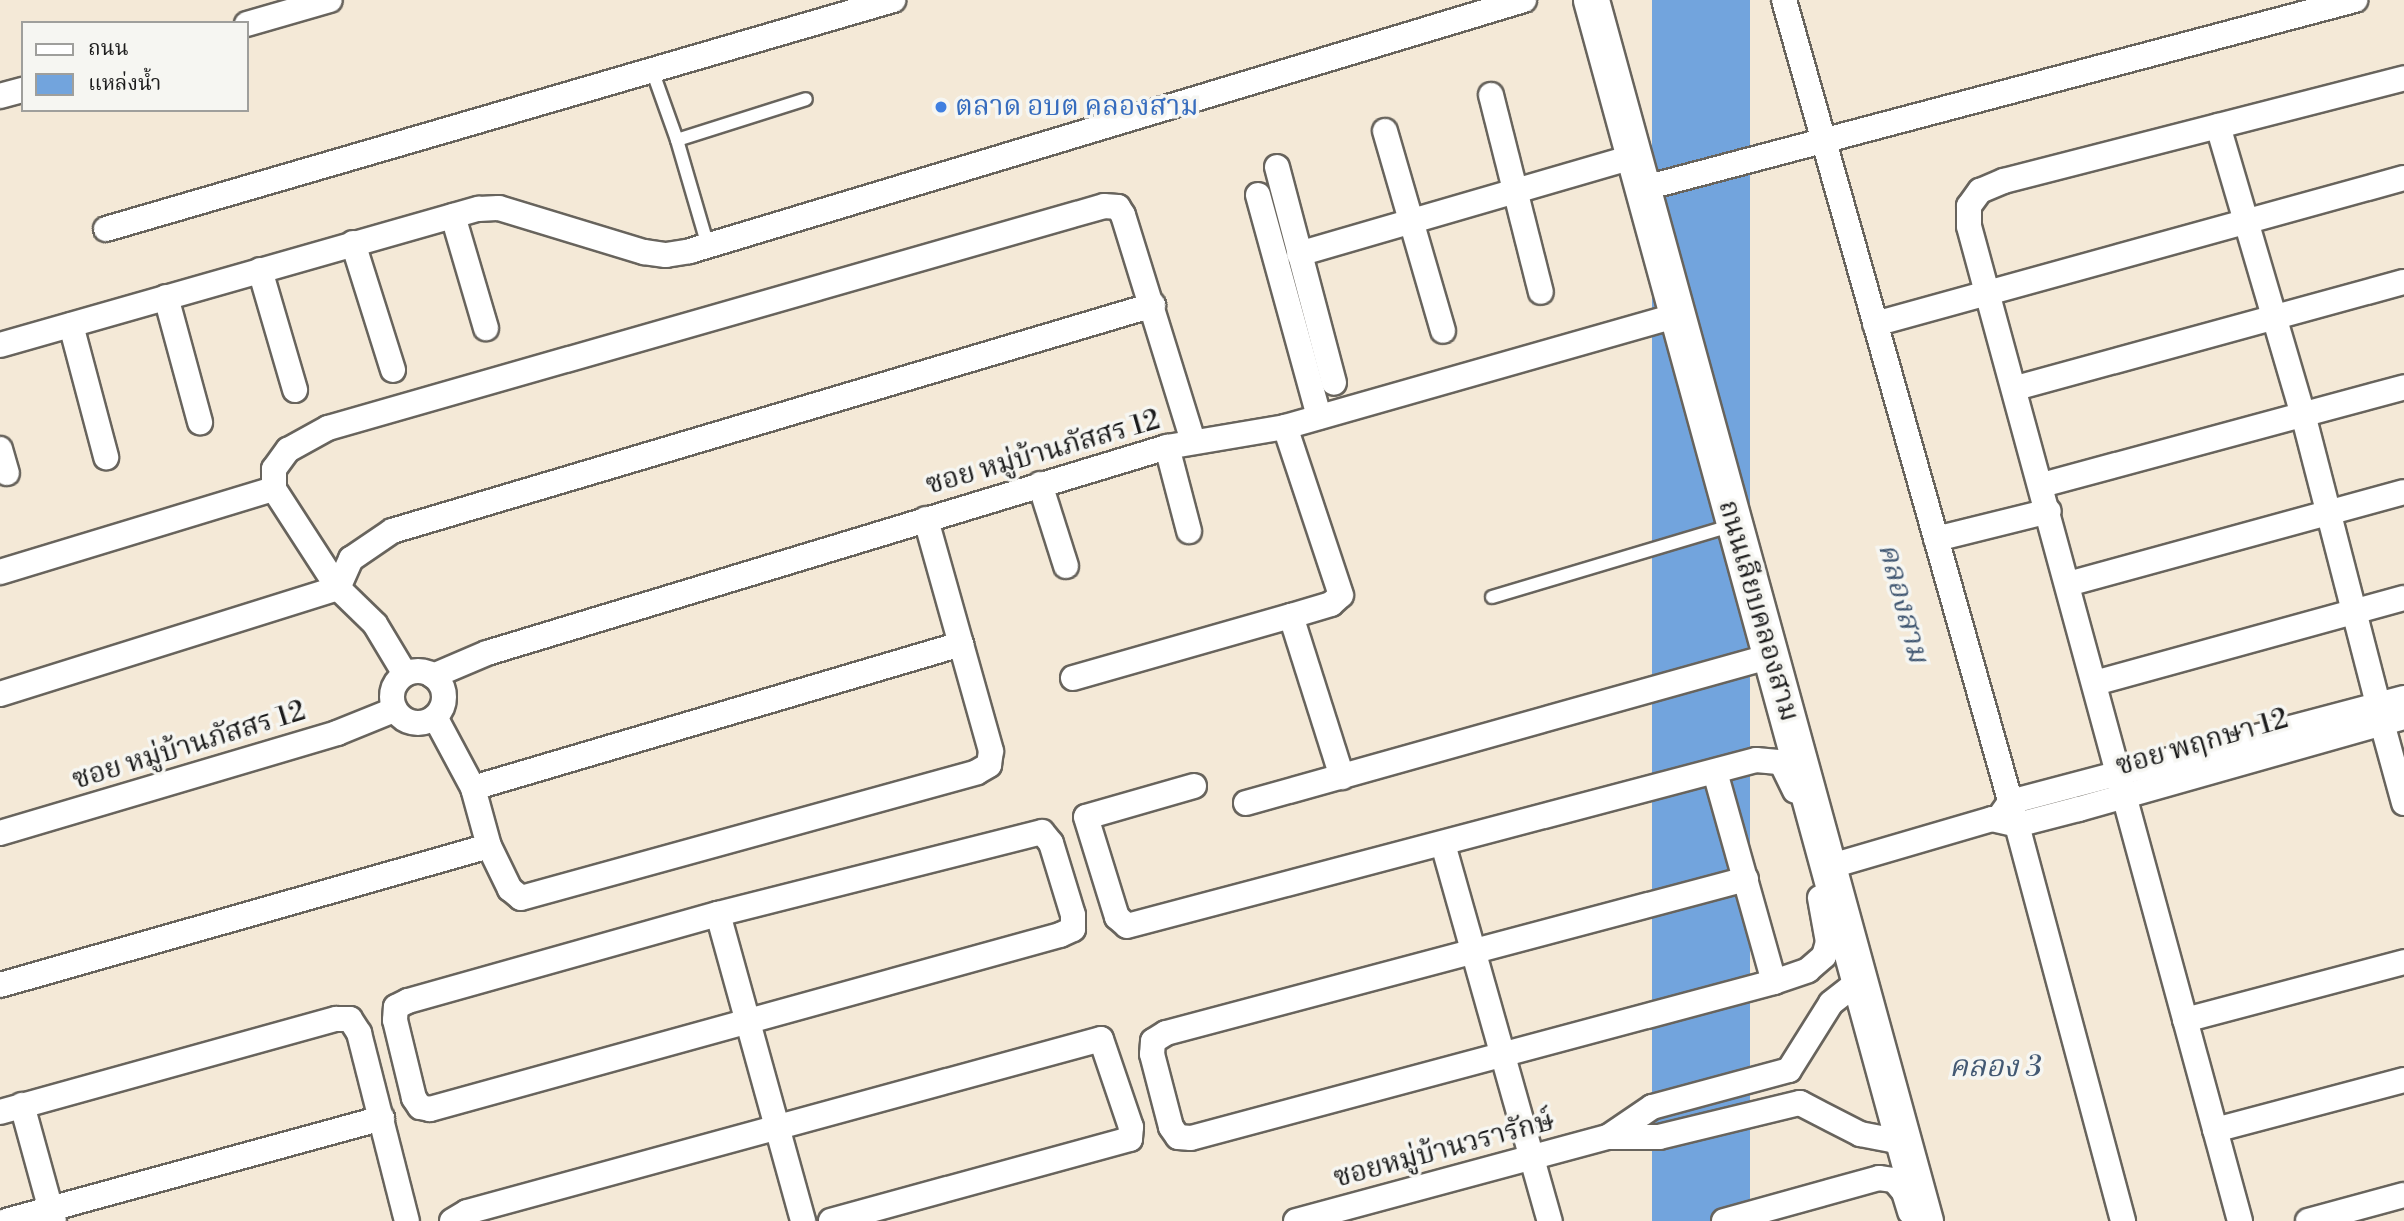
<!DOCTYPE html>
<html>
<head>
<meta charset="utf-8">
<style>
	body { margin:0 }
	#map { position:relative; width:2404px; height:1221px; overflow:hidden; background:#f4e9d7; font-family:"Libre Bodoni","Noto Serif Thai",serif }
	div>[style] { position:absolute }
	.water>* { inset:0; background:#72a4dd; transform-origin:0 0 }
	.roads { filter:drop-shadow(2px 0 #68645d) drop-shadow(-2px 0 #68645d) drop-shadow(0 2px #68645d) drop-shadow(0 -2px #68645d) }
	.lane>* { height:12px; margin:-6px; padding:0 6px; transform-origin:6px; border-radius:6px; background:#fff }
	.street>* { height:24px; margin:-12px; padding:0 12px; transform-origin:12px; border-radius:12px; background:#fff }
	.street>.ring { margin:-12px; padding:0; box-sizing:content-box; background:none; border:24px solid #fff; border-radius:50% }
	.secondary>* { height:35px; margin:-17.5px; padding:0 17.5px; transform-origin:17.5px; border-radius:17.5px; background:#fff }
	.dots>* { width:19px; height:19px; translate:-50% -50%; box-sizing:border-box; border:4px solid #f6f6f2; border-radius:50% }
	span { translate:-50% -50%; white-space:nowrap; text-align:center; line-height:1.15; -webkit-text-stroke:7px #f6f6f2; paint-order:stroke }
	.shop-label { font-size:28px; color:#366cbe }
	.left { translate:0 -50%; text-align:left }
	.street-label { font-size:28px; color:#1c1c1c }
	.water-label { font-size:30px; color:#435973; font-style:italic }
	.legend { position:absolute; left:21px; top:21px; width:228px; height:91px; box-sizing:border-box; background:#f6f6f2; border:2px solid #9f9f9c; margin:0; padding:9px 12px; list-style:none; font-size:21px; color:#1c1c1c }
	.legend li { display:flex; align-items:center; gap:14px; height:35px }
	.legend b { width:35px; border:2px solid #9f9f9c }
</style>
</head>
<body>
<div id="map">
	<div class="water">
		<div style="left:1652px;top:0;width:98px;height:1266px"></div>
	</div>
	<div class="roads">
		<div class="lane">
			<div style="left:652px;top:70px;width:74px;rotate:70.3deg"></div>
			<div style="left:677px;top:140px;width:135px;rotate:-17.6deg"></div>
			<div style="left:677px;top:140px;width:110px;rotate:73.7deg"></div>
			<div style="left:1492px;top:597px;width:252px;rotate:-16.6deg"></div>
		</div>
		<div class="street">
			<div style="left:1784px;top:0;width:857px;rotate:74.23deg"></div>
			<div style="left:2017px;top:825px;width:410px;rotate:75deg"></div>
			<div style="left:247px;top:24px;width:86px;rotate:-16.1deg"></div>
			<div style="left:1491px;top:95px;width:203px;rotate:75.8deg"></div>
			<div style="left:0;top:96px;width:24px;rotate:-15deg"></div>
			<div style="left:2218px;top:126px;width:300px;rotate:73.6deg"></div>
			<div style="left:2303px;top:414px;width:301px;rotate:75.5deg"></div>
			<div style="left:1385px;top:131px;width:208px;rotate:73.8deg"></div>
			<div style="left:1277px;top:167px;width:223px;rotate:75.2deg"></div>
			<div style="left:1641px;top:189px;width:739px;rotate:-14.83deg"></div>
			<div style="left:1258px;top:195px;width:230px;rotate:74.6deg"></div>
			<div style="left:453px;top:216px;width:117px;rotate:73.6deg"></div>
			<div style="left:106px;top:229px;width:820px;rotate:-16.22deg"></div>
			<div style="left:353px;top:243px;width:133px;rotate:72.5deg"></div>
			<div style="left:1299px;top:254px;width:347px;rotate:-16.2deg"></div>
			<div style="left:260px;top:270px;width:125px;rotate:73.7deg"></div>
			<div style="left:166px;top:297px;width:130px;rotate:74.8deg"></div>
			<div style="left:1875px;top:324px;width:549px;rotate:-15.43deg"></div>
			<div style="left:71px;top:325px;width:137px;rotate:75.1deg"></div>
			<div style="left:0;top:345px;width:498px;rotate:-15.9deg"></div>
			<div style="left:479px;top:209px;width:20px;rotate:-3deg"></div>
			<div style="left:499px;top:208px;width:152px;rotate:16.9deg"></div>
			<div style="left:644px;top:252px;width:22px;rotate:8deg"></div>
			<div style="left:666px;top:255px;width:24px;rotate:-9deg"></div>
			<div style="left:690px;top:251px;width:871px;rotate:-16.75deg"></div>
			<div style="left:2016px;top:388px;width:402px;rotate:-15.3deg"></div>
			<div style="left:1167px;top:447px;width:87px;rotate:75.3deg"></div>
			<div style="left:0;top:449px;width:25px;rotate:74deg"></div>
			<div style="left:1040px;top:484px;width:86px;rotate:72.4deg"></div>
			<div style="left:2042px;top:485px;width:375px;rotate:-15.1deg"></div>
			<div style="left:1936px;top:539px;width:116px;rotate:-13.9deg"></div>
			<div style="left:0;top:572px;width:286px;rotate:-16.9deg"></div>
			<div style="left:2068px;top:584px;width:348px;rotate:-15.3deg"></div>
			<div style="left:1291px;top:616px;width:169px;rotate:72.4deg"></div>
			<div class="ring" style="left:392px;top:671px;width:28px;height:28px"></div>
			<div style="left:405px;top:674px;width:58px;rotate:-121deg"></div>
			<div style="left:375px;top:624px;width:52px;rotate:-135.8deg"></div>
			<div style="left:338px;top:588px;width:118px;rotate:-122.9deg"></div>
			<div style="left:274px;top:489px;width:20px;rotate:-90deg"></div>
			<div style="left:274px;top:469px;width:24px;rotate:-54deg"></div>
			<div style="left:288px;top:450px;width:46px;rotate:-28.8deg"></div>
			<div style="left:328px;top:428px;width:807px;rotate:-15.96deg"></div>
			<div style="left:1104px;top:206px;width:14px;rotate:4deg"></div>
			<div style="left:1118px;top:207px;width:9px;rotate:58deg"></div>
			<div style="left:1123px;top:215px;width:237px;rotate:72.8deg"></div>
			<div style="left:433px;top:676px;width:59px;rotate:-23.1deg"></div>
			<div style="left:487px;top:653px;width:711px;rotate:-16.85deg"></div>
			<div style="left:1167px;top:447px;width:120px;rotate:-9.6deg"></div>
			<div style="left:1285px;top:427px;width:408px;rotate:-15.9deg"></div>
			<div style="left:1073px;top:678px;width:227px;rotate:-15.9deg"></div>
			<div style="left:1291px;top:616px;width:42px;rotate:-16.7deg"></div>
			<div style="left:1331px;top:604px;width:13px;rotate:-42deg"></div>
			<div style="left:1341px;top:595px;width:177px;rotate:-108.4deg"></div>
			<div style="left:2095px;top:683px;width:320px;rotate:-15.4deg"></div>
			<div style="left:0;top:694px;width:354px;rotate:-17.4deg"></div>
			<div style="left:338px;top:588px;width:32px;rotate:-66deg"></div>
			<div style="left:351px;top:559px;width:50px;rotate:-34.3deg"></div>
			<div style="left:392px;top:531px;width:794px;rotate:-16.54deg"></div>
			<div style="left:435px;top:717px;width:81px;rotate:61.8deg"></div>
			<div style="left:473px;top:788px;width:60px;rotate:74.6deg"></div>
			<div style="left:489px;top:846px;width:48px;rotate:64deg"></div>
			<div style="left:510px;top:889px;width:14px;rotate:39deg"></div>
			<div style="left:521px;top:898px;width:473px;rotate:-15.4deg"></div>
			<div style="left:977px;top:772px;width:14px;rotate:-30deg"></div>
			<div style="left:989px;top:765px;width:14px;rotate:-82deg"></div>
			<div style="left:991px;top:751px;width:241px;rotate:-105.7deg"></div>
			<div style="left:2382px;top:723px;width:83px;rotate:74.6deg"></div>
			<div style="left:1715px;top:772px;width:218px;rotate:74.3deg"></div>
			<div style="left:1194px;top:786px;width:112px;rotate:164deg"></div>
			<div style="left:1086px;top:817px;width:105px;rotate:72.8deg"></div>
			<div style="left:1117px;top:917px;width:13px;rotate:42deg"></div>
			<div style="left:1127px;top:926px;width:651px;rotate:-14.78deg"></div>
			<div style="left:1756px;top:760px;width:25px;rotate:5deg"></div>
			<div style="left:1781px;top:762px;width:32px;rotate:64deg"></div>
			<div style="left:473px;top:788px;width:509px;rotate:-16.44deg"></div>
			<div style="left:1246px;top:803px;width:545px;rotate:-15.64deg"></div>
			<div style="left:2001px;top:815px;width:16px;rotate:-55deg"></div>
			<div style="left:2010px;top:802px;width:407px;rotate:-14.8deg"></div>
			<div style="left:1042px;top:832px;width:14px;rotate:51deg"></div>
			<div style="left:1051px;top:843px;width:75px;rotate:73deg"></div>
			<div style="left:1073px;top:915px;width:14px;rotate:90deg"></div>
			<div style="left:1073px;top:929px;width:14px;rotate:155deg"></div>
			<div style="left:1060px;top:935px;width:654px;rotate:164.56deg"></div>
			<div style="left:430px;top:1109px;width:10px;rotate:-169deg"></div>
			<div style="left:420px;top:1107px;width:11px;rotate:-124deg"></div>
			<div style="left:414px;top:1098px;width:80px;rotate:-103.7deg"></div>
			<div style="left:395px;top:1020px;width:13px;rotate:-86deg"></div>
			<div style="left:396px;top:1007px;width:13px;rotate:-27deg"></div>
			<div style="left:408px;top:1001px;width:322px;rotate:-15.7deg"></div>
			<div style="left:718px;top:914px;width:334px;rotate:-14.2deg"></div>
			<div style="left:0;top:833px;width:352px;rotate:-16.5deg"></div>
			<div style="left:337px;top:733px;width:61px;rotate:-22deg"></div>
			<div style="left:1443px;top:844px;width:392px;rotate:74.2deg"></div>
			<div style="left:1828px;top:867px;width:171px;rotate:-16.3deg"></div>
			<div style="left:1992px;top:819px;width:26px;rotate:13deg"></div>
			<div style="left:2017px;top:825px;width:64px;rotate:-14.5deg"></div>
			<div style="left:2079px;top:809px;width:338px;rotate:-15.8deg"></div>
			<div style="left:1746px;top:879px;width:600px;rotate:165.13deg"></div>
			<div style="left:1166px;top:1033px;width:15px;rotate:148deg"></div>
			<div style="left:1153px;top:1041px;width:13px;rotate:94deg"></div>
			<div style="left:1152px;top:1054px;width:75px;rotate:75.4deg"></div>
			<div style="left:1171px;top:1127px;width:12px;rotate:55deg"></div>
			<div style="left:1178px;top:1137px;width:13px;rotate:4deg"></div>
			<div style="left:1191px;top:1138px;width:604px;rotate:-14.98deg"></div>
			<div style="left:1774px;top:982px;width:36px;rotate:-19deg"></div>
			<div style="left:1808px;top:970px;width:21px;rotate:-41deg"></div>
			<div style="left:1824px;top:956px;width:15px;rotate:-74deg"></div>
			<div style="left:1828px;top:942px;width:45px;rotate:-100.3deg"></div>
			<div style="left:718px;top:914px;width:319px;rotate:74.5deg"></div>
			<div style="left:0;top:985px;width:508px;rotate:-15.87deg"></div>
			<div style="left:2185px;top:1020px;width:227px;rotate:-14.8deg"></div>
			<div style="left:22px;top:1105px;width:120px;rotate:74.6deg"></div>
			<div style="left:0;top:1112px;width:349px;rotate:-15.5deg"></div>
			<div style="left:336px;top:1019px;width:14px"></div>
			<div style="left:350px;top:1019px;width:17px;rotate:57deg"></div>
			<div style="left:359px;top:1033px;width:194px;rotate:75.7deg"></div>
			<div style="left:2215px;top:1130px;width:196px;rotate:-14.8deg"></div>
			<div style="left:1608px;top:1137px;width:53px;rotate:-34.3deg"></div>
			<div style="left:1652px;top:1107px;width:142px;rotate:-15.1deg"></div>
			<div style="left:1789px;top:1070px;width:79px;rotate:-57.9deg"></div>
			<div style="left:1831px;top:1003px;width:37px;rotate:-38deg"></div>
			<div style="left:6px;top:1221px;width:390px;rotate:-15.3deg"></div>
			<div style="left:452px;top:1221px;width:17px;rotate:-31deg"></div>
			<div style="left:467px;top:1212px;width:657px;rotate:-15.26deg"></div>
			<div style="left:1101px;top:1039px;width:93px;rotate:71.2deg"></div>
			<div style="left:1131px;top:1127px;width:12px;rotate:95deg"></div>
			<div style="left:1130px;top:1139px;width:310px;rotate:164.7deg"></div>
			<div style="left:1296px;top:1221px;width:323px;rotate:-15.1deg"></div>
			<div style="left:1608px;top:1137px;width:51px"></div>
			<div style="left:1659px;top:1137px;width:145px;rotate:-13.6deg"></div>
			<div style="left:1800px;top:1103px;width:68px;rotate:27.3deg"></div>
			<div style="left:1860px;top:1134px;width:33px;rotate:11deg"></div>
			<div style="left:1892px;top:1140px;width:12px;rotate:-20deg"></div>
			<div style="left:1724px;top:1221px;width:161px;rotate:-15.5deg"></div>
			<div style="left:1879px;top:1178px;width:15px;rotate:8deg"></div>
			<div style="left:1894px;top:1180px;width:16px;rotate:50deg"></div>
			<div style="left:1904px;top:1192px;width:21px;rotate:73deg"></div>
			<div style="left:2240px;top:1221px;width:1031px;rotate:-105.24deg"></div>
			<div style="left:1969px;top:226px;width:20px;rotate:-90deg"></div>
			<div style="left:1969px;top:206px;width:19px;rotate:-54deg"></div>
			<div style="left:1980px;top:191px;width:26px;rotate:-23deg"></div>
			<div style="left:2004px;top:181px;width:413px;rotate:-14.4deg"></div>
			<div style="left:2308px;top:1221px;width:99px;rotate:-15.2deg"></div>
		</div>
		<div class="secondary">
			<div style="left:1591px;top:0;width:1266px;rotate:74.7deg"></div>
		</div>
	</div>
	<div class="dots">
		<div style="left:941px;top:107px;background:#3f7fe0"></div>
	</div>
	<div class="shop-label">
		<span class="left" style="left:955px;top:107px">ตลาด อบต คลองสาม</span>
	</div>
	<div class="street-label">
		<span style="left:1043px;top:453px;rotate:-16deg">ซอย หมู่บ้านภัสสร 12</span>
		<span style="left:1758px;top:611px;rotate:74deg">ถนนเลียบคลองสาม</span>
		<span style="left:2202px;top:743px;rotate:-16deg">ซอย พฤกษา 12</span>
		<span style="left:189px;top:746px;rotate:-17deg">ซอย หมู่บ้านภัสสร 12</span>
		<span style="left:1444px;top:1150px;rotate:-15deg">ซอยหมู่บ้านวรารักษ์</span>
	</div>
	<div class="water-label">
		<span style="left:1903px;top:603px;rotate:75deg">คลองสาม</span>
		<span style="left:1995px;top:1067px">คลอง 3</span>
	</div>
	<ul class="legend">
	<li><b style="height:9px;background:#fff"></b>ถนน</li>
	<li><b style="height:19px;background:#72a4dd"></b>แหล่งน้ำ</li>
	</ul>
</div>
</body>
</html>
